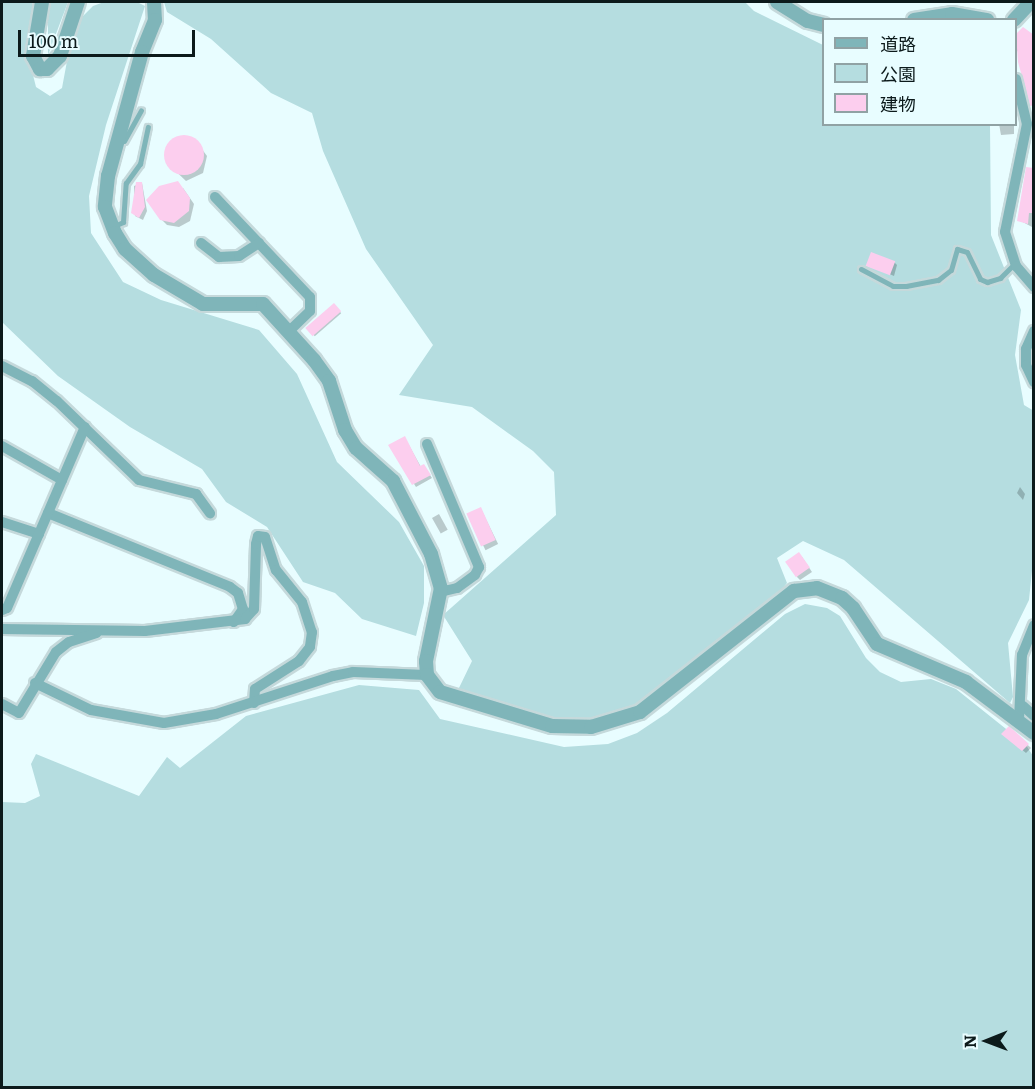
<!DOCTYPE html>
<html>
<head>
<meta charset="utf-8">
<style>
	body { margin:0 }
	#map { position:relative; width:1035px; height:1089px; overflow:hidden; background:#e8fdff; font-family:Literata,"Noto Sans JP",serif }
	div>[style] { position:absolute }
	.green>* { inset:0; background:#b5dde0 }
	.shadow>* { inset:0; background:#0003; transform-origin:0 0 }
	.building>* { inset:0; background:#fcceee; transform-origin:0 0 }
	.round { border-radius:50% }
	.roads { filter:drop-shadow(2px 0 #c5d9db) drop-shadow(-2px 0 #c5d9db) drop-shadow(0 2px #c5d9db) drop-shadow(0 -2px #c5d9db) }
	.service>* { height:5px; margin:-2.5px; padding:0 2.5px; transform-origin:2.5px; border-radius:2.5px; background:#7fb5b9 }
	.minor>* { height:10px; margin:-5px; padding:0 5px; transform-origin:5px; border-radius:5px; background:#7fb5b9 }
	.tertiary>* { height:14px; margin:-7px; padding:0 7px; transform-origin:7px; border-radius:7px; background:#7fb5b9 }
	span { translate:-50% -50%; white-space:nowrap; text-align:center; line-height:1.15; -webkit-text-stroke:4.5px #e8fdff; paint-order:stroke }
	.frame { position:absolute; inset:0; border:3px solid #0c1a1b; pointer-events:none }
	.legend { position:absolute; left:822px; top:18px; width:195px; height:108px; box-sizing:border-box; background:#e8fdff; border:2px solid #90a2a4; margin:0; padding:8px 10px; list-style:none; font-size:18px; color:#0c1a1b }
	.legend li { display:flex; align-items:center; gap:12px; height:30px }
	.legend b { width:30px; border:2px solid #90a2a4 }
	.north { position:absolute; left:957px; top:1011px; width:60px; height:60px; -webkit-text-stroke:4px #e8fdff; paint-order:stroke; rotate:269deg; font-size:16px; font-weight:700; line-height:24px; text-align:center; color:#0c1a1b }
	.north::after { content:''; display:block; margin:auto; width:21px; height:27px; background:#0c1a1b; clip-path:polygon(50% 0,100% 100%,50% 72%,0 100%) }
	.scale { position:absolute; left:18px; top:30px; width:177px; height:27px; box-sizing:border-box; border:3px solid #0c1a1b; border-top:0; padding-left:8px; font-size:18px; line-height:21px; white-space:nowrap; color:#0c1a1b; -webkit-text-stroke:4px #e8fdff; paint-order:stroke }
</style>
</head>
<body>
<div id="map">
	<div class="green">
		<div style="clip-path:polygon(2px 2px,32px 2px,32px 71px,36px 87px,50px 96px,62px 88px,70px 45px,81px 18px,93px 6px,104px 2px,137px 2px,145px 6px,106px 125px,89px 196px,91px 233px,123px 282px,161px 300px,259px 330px,297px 374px,337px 462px,399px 522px,424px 566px,424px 603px,416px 636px,362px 619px,335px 593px,303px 582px,267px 527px,226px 502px,202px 469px,130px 427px,58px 376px,2px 322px)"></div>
		<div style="clip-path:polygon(48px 2px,68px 2px,48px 55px)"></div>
		<div style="clip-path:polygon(164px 2px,745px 2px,754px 11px,823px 45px,824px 124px,990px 125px,991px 235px,1021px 310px,1015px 355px,1024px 405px,1034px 411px,1033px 561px,1029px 600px,1008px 643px,1013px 697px,1010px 703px,844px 560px,803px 541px,777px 558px,787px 583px,771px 603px,636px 713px,599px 725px,527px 721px,458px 690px,472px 661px,443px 615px,556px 515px,554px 472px,533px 451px,472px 407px,399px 395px,433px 345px,366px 249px,323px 151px,312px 113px,271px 93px,211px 39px,167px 12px)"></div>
		<div style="clip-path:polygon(805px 604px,827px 608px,840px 616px,866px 658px,880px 672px,901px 682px,931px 679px,956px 689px,1026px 745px,1033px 756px,1033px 1087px,2px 1087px,2px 802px,25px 803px,40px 796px,31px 764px,36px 754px,139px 796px,167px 757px,180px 768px,246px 716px,359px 685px,419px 690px,440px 719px,564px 747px,608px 744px,637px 733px,667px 713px,785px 614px)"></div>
	</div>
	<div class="shadow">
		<div style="clip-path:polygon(1023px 29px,1034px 37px,1034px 108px,1020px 53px,1016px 50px,1016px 36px)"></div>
		<div style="clip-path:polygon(999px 124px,1014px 124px,1014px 134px,1001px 135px)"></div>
		<div style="clip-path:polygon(178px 137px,195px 140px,207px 156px,203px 173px,186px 181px,166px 162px,166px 150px)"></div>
		<div style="clip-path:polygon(1034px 170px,1034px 224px,1032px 227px,1019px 220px)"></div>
		<div style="clip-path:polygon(142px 183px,147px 211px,143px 220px,135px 216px,134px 186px)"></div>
		<div style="clip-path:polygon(183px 188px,194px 204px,190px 221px,179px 227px,167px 225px,161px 219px)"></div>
		<div style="clip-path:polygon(894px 262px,897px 265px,894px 276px,868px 265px)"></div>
		<div style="left:334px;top:305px;width:11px;height:35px;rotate:49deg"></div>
		<div style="clip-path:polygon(405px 438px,421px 467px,424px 466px,432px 478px,416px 487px,390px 446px)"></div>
		<div style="clip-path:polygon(1020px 487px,1025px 494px,1023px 500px,1017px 493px)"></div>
		<div style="left:481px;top:509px;width:39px;height:14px;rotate:64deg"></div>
		<div style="left:439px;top:514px;width:18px;height:8px;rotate:61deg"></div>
		<div style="clip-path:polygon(802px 557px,812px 572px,800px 580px,797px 577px)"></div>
		<div style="clip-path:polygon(1009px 728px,1031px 748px,1026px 753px,1003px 734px)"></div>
	</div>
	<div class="building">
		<div style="clip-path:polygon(1023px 27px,1034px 35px,1034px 105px,1030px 106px,1018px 62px,1016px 34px)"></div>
		<div class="round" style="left:164px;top:135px;width:40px;height:40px"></div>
		<div style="clip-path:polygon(1026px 167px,1034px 168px,1034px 213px,1029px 213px,1028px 224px,1017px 221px)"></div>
		<div style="clip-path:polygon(178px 181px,190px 198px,189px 211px,174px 223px,160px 220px,146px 200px,159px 186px)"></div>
		<div style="clip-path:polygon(136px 182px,142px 182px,145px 207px,139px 218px,131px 213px)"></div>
		<div style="left:871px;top:252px;width:26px;height:15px;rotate:21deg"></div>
		<div style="left:334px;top:303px;width:11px;height:38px;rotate:49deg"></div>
		<div style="clip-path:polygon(405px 436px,420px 466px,424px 464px,431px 475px,412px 485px,388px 445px)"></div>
		<div style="left:481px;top:507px;width:36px;height:16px;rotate:66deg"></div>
		<div style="left:799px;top:552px;width:19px;height:17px;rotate:55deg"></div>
		<div style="clip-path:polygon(1009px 726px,1029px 744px,1022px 751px,1001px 734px)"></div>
	</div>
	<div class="roads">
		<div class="service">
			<div style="left:124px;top:141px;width:35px;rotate:-61deg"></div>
			<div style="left:114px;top:226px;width:10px;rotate:-24deg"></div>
			<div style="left:123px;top:222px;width:39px;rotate:-86deg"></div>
			<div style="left:126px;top:183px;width:24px;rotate:-54deg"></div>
			<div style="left:140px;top:164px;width:38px;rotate:-78deg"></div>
			<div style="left:861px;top:269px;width:36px;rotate:28deg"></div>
			<div style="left:893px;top:286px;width:13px"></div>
			<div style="left:906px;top:286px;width:33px;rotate:-11deg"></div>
			<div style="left:938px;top:280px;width:16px;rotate:-38deg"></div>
			<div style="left:951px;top:270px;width:22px;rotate:-74deg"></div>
			<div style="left:957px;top:249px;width:10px;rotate:17deg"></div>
			<div style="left:967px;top:252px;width:30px;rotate:64deg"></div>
			<div style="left:980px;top:279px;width:8px;rotate:23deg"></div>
			<div style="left:987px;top:282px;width:14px;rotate:-17deg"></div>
			<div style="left:1000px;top:278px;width:21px;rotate:-45deg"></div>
		</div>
		<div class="minor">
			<div style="left:1016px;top:79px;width:46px;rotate:76.3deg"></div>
			<div style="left:1027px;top:124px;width:110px;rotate:101.5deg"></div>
			<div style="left:1005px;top:232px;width:36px;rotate:72deg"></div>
			<div style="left:1016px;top:266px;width:28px;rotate:49deg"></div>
			<div style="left:215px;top:197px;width:138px;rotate:46.5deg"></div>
			<div style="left:310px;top:297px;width:14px;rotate:90deg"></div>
			<div style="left:310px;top:311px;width:28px;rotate:136deg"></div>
			<div style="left:201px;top:243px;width:23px;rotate:38deg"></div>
			<div style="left:219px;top:257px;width:20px;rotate:-3deg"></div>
			<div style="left:239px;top:256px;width:24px;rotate:-33deg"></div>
			<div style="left:1034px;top:331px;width:20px;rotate:114deg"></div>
			<div style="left:1026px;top:349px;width:16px;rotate:90deg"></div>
			<div style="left:1026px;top:365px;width:19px;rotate:65deg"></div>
			<div style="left:2px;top:366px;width:34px;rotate:27deg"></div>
			<div style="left:32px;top:381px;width:32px;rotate:39deg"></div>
			<div style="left:57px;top:401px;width:114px;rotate:43.9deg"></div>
			<div style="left:139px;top:480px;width:59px;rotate:13.8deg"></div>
			<div style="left:196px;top:494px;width:24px;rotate:54deg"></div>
			<div style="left:427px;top:444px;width:134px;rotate:67.1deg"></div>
			<div style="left:479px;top:567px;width:9px;rotate:117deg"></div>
			<div style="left:475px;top:575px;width:22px;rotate:144deg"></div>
			<div style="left:457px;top:588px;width:17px;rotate:167deg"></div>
			<div style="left:2px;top:446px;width:69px;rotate:29.5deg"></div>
			<div style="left:48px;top:513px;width:196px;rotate:22.1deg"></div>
			<div style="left:230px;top:587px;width:10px;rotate:37deg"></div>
			<div style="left:238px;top:593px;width:17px;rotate:73deg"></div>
			<div style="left:243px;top:609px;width:16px;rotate:125deg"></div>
			<div style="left:2px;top:522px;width:39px;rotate:18deg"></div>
			<div style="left:2px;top:610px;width:5px;rotate:-22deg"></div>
			<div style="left:7px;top:608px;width:197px;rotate:-66.7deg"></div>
			<div style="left:2px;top:629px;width:143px;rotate:0.8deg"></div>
			<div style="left:145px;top:631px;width:101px;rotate:-6.8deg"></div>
			<div style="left:245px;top:619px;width:13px;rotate:-48deg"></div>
			<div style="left:254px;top:609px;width:65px;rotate:-88.2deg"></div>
			<div style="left:256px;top:544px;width:8px;rotate:-76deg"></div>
			<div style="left:258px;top:536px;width:7px;rotate:8deg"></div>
			<div style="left:265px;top:537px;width:35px;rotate:72deg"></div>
			<div style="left:276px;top:570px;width:41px;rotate:50.9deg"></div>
			<div style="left:302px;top:602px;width:32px;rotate:72deg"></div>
			<div style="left:312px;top:632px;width:15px;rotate:98deg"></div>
			<div style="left:310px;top:647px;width:18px;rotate:128deg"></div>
			<div style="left:299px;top:661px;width:52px;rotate:147.5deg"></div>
			<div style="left:255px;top:689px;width:14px;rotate:94deg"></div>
			<div style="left:35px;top:683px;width:62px;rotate:25.7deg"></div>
			<div style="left:91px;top:710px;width:74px;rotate:10.1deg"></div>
			<div style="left:164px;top:723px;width:53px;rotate:-9.8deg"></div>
			<div style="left:216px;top:714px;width:123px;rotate:-18deg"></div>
			<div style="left:333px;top:676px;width:20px;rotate:-11deg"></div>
			<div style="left:353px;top:672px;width:74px;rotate:2.3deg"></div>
			<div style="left:2px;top:704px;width:19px;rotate:28deg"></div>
			<div style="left:19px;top:713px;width:71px;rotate:-58.8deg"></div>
			<div style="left:56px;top:652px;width:16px;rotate:-38deg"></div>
			<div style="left:69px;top:642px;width:29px;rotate:-18deg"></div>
			<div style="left:1023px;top:706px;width:15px;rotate:42deg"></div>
			<div style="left:1019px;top:720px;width:65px;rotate:-87.4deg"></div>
			<div style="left:1022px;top:655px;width:32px;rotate:-68deg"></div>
		</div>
		<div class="tertiary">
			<div style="left:42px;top:2px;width:55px;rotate:99.5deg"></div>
			<div style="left:33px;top:56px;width:15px;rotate:62deg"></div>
			<div style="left:40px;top:69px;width:7px"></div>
			<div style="left:47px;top:69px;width:18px;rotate:-45deg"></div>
			<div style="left:60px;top:56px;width:57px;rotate:-71.6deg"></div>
			<div style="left:154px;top:2px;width:18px;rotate:87deg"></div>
			<div style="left:155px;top:20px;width:35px;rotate:112deg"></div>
			<div style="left:142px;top:52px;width:129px;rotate:105.3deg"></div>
			<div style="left:108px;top:176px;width:31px;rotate:96deg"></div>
			<div style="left:105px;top:207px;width:28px;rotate:69deg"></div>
			<div style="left:115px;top:233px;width:19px;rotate:58deg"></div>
			<div style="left:125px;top:249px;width:39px;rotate:42deg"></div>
			<div style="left:154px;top:275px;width:57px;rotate:30.6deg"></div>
			<div style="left:203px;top:304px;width:60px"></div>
			<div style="left:263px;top:304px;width:76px;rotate:47.7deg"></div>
			<div style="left:314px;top:360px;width:26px;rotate:54deg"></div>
			<div style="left:329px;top:381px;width:52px;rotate:71.9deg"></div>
			<div style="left:345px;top:430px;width:21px;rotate:59deg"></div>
			<div style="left:356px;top:448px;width:50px;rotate:41.7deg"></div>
			<div style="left:393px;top:481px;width:82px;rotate:62.5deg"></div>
			<div style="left:431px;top:554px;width:35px;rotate:74deg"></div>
			<div style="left:441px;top:588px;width:75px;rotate:101.6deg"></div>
			<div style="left:426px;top:661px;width:14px;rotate:86deg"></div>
			<div style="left:427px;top:675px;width:21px;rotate:53deg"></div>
			<div style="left:440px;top:692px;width:117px;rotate:16.9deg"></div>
			<div style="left:552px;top:726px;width:39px;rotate:1deg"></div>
			<div style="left:591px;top:727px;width:51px;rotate:-17deg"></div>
			<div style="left:640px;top:712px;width:196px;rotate:-38.2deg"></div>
			<div style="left:794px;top:591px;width:23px;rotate:-7deg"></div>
			<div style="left:817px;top:588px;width:27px;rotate:22deg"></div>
			<div style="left:842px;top:598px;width:15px;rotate:42deg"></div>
			<div style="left:853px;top:608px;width:43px;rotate:56.3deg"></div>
			<div style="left:877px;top:644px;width:97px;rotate:23.1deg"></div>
			<div style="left:966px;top:682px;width:85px;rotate:36.9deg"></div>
			<div style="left:777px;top:2px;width:36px;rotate:32deg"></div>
			<div style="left:808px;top:21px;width:16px;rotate:14deg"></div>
			<div style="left:914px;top:20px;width:38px;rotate:-9deg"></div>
			<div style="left:952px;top:14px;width:36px;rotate:10deg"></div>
			<div style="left:1014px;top:20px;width:25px;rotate:-47deg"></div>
		</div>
	</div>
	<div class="frame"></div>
	<ul class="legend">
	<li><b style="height:8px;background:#7fb5b9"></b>道路</li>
	<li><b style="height:16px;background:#b5dde0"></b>公園</li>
	<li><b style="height:16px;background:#fcceee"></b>建物</li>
	</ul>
	<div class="north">N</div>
	<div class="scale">100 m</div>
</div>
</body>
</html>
